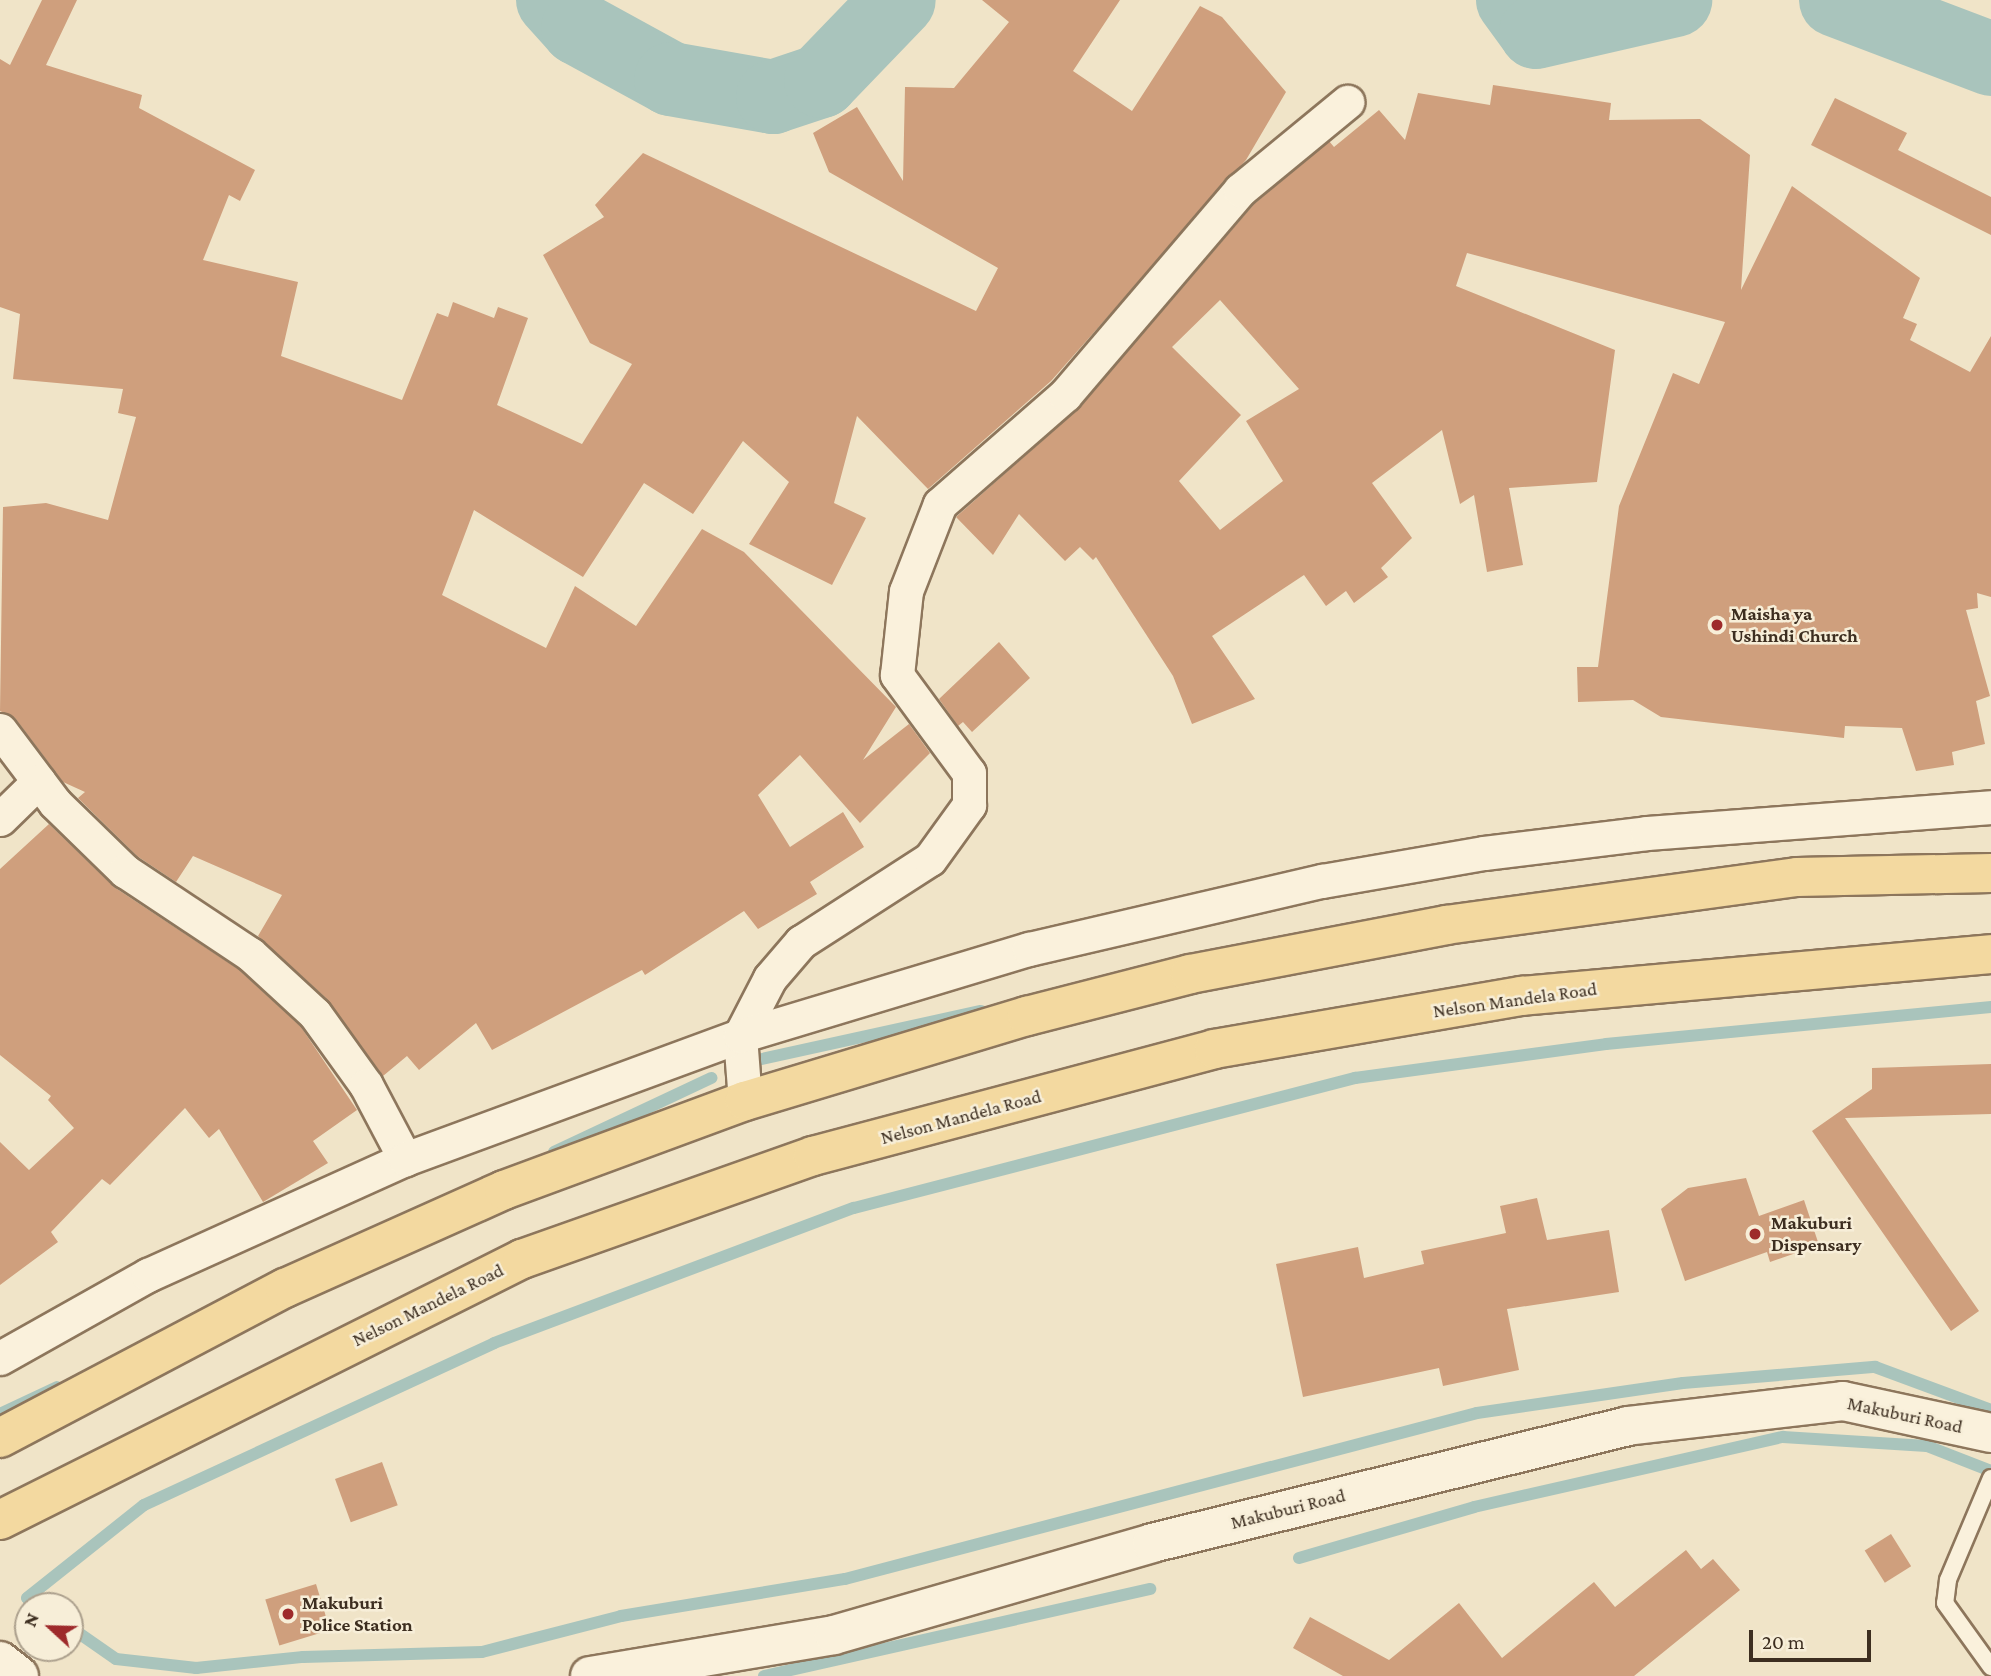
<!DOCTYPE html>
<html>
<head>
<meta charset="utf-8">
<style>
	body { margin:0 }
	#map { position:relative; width:1991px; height:1676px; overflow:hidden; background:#f0e4c8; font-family:"Crimson Pro",serif }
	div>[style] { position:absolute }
	.stream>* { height:12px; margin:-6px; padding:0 6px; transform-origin:6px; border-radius:6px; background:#a9c4bc }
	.river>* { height:74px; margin:-37px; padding:0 37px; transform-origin:37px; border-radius:37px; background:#a9c4bc }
	.building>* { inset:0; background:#cf9f7d; transform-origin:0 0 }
	.roads { filter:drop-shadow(2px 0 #8d765c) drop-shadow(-2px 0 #8d765c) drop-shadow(0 2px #8d765c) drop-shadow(0 -2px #8d765c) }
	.lane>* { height:16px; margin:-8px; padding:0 8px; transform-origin:8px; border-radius:8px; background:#faf1dc }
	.street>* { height:33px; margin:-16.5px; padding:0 16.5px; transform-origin:16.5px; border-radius:16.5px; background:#faf1dc }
	.secondary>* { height:38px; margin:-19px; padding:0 19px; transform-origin:19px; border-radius:19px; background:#faf1dc }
	.primary>* { height:38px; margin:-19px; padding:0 19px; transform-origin:19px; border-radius:19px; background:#f3d9a0 }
	.dots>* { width:19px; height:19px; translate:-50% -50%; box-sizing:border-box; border:4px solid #f7eed8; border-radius:50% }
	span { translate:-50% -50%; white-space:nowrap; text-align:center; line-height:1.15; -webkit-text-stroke:5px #f7eed8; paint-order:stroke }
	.poi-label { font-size:19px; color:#3d2e20; font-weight:700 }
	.left { translate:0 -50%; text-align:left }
	.street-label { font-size:19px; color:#3d2e20 }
	.north { position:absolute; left:14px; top:1592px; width:70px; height:70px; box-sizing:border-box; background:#f7eed8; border:2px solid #ada18e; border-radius:50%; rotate:292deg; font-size:19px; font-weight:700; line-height:28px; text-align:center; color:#3d2e20 }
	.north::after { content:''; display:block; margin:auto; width:24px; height:32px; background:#9e2a2b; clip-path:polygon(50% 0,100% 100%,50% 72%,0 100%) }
	.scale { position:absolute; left:1749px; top:1630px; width:122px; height:32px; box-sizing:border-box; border:4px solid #3d2e20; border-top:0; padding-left:9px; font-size:21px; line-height:24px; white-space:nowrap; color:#3d2e20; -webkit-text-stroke:5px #f7eed8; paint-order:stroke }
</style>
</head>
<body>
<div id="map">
	<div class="stream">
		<div style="left:762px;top:1059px;width:224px;rotate:-12.4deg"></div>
		<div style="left:554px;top:1152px;width:174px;rotate:-25.2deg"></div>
		<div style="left:0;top:1414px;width:63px;rotate:-25.3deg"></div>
		<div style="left:1299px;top:1558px;width:182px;rotate:-16.2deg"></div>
		<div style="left:1474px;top:1507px;width:317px;rotate:-12.8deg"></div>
		<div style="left:1783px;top:1437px;width:144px;rotate:3.6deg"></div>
		<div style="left:1927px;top:1446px;width:69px;rotate:21.3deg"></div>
		<div style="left:39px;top:1606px;width:14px;rotate:-146deg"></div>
		<div style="left:27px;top:1598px;width:149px;rotate:-38.5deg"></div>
		<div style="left:144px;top:1505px;width:386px;rotate:-24.8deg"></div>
		<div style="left:494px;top:1343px;width:384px;rotate:-20.6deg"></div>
		<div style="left:854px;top:1208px;width:518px;rotate:-14.55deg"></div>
		<div style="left:1355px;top:1078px;width:253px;rotate:-7.7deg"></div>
		<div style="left:1606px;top:1044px;width:387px;rotate:-5.5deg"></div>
		<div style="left:70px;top:1627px;width:56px;rotate:34.8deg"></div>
		<div style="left:116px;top:1659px;width:81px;rotate:6.4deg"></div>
		<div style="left:196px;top:1668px;width:108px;rotate:-5.9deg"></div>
		<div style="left:303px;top:1657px;width:179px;rotate:-1.6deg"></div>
		<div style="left:482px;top:1652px;width:144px;rotate:-14.5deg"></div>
		<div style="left:621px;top:1616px;width:227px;rotate:-9.4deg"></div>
		<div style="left:845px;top:1579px;width:653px;rotate:-14.72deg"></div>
		<div style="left:1477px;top:1413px;width:208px;rotate:-8.3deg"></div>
		<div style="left:1683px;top:1383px;width:193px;rotate:-4.8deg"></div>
		<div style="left:1875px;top:1367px;width:124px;rotate:20.3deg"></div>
		<div style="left:764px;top:1676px;width:396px;rotate:-12.7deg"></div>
	</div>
	<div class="river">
		<div style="left:553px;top:0;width:38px;rotate:48deg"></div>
		<div style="left:578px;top:28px;width:106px;rotate:28.7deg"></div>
		<div style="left:671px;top:79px;width:104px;rotate:10deg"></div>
		<div style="left:773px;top:97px;width:51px;rotate:-18.4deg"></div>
		<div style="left:821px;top:81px;width:112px;rotate:-46.1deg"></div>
		<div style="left:1513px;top:0;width:39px;rotate:54deg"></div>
		<div style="left:1536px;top:32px;width:143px;rotate:-13deg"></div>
		<div style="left:1836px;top:0;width:166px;rotate:20.8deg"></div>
	</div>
	<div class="building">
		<div style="clip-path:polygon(42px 0,77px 0,46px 65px,142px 95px,139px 108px,255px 170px,240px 201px,229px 195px,203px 260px,298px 282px,281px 356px,402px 400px,437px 313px,448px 317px,453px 302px,494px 318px,498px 307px,528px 318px,497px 405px,582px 444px,632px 364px,590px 343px,543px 255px,604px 217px,595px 205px,643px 153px,976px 311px,998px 268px,829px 172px,813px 133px,857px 107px,903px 181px,905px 87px,954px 88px,1009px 22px,982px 0,1120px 0,1073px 71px,1132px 111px,1200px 6px,1222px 17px,1286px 92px,1246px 160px,1051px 381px,928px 489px,857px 416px,834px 503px,866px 518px,832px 585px,749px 544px,789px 482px,743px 441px,693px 514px,644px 483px,583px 577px,474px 510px,442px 595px,546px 648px,575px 586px,636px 626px,702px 529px,744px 552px,896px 707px,863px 760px,909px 724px,930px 753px,860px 823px,800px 755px,758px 795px,790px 847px,843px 812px,864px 847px,810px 882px,817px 894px,758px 929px,744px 911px,645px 975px,642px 970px,492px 1050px,476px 1023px,419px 1070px,407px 1056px,383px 1076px,328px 1000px,258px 936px,282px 895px,193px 856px,176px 882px,137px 856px,78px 798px,85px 792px,63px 782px,15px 718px,0 711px,3px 507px,46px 503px,108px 520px,136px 417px,118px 413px,123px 389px,13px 379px,20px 314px,0 307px,0 59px,10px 65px)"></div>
		<div style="clip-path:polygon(evenodd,1493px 85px,1611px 103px,1609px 120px,1700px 119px,1750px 155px,1741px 290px,1792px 186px,1920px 278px,1903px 318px,1917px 324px,1910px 340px,1970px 372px,1991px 336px,1991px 597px,1977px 593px,1978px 608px,1966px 610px,1990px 696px,1976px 701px,1985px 744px,1952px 752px,1954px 765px,1916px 771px,1902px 728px,1845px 726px,1844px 738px,1661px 717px,1633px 700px,1578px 702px,1577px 667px,1598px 667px,1619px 506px,1673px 373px,1699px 384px,1725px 322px,1467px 253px,1456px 286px,1615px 350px,1597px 482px,1509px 488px,1523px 565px,1487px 572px,1474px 495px,1460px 504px,1442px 430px,1372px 483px,1412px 538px,1381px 568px,1388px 577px,1354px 603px,1346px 591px,1326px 606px,1304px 575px,1212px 636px,1255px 699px,1192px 724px,1173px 676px,1096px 557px,1093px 560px,1080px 547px,1065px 561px,1019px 514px,993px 555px,956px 517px,1078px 409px,1254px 204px,1329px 141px,1334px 147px,1379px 110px,1405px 140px,1418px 93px,1490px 105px,1493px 85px,1220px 300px,1299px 389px,1246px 421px,1283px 481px,1220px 530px,1179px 481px,1241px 415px,1172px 347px,1220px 300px)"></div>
		<div style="clip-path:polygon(1835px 98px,1907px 133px,1898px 150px,1991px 197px,1991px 235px,1811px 145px)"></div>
		<div style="clip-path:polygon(999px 642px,1030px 678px,972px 732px,963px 722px,958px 726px,939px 699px)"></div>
		<div style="clip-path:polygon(49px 824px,114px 887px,238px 969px,301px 1027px,357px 1110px,313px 1141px,328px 1163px,263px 1202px,219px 1129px,209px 1138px,185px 1108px,110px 1185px,102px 1179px,51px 1232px,58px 1242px,0 1285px,0 1142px,29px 1170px,74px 1128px,48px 1100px,51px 1096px,0 1055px,0 869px)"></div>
		<div style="clip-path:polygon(1991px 1064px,1991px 1114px,1845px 1118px,1979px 1311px,1951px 1331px,1812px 1131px,1872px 1089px,1872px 1068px)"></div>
		<div style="clip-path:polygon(1746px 1178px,1759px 1216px,1804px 1200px,1819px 1245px,1770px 1262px,1767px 1252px,1685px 1281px,1661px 1209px,1688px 1188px)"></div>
		<div style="clip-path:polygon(1537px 1198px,1547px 1240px,1609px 1230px,1619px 1292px,1507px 1309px,1519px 1370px,1443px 1386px,1439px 1368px,1303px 1397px,1276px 1264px,1358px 1247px,1364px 1278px,1424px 1264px,1421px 1251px,1506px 1233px,1500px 1206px)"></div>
		<div style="left:382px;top:1462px;width:46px;height:50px;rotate:70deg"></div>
		<div style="left:1891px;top:1534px;width:38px;height:31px;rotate:58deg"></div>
		<div style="clip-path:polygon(1686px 1550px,1701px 1569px,1713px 1559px,1740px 1590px,1634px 1676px,1343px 1676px,1293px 1648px,1310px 1617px,1389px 1660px,1459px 1603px,1502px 1658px,1594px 1582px,1615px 1607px)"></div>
		<div style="left:316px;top:1584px;width:48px;height:53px;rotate:73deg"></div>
	</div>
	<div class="roads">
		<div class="lane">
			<div style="left:1991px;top:1478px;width:111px;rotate:112.9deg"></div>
			<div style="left:1948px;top:1580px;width:23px;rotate:97deg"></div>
			<div style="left:1945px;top:1603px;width:79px;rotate:54.3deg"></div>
		</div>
		<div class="street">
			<div style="left:0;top:730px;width:91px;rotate:53deg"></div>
			<div style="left:55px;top:803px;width:98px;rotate:44.2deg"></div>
			<div style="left:125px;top:871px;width:150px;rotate:33.6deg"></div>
			<div style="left:250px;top:954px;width:88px;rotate:42.7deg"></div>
			<div style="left:315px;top:1014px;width:87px;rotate:54.3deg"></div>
			<div style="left:366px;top:1085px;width:84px;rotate:62.2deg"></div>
			<div style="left:0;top:819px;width:54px;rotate:-44.3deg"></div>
			<div style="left:745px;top:1101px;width:65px;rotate:-94.4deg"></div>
			<div style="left:740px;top:1036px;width:65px;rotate:-62.7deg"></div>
			<div style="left:770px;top:978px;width:48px;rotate:-49.3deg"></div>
			<div style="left:801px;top:942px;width:153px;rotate:-32.8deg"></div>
			<div style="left:930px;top:859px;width:67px;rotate:-54.2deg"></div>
			<div style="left:969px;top:805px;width:32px;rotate:-90deg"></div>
			<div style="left:969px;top:773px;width:122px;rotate:-126.3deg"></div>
			<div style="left:897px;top:675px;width:84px;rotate:-83.9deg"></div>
			<div style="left:906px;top:591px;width:93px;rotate:-68.7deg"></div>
			<div style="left:940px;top:504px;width:166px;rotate:-41.1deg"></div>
			<div style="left:1065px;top:395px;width:270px;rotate:-49.5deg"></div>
			<div style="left:1240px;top:190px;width:139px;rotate:-39.4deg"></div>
			<div style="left:0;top:1358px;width:170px;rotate:-29.3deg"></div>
			<div style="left:148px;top:1275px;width:282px;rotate:-24.3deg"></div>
			<div style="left:405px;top:1159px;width:357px;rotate:-20.2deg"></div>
			<div style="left:740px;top:1036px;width:302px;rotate:-16.8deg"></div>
			<div style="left:1029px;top:949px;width:301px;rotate:-13.1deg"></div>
			<div style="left:1322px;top:881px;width:164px;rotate:-9.8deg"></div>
			<div style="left:1484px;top:853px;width:164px;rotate:-7deg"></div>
			<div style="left:1647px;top:833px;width:345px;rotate:-4.3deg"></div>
		</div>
		<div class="secondary">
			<div style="left:0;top:1661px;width:24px;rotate:38deg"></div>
			<div style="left:590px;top:1676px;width:247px;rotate:-9.5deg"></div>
			<div style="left:834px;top:1635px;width:331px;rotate:-16.1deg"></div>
			<div style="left:1152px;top:1543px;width:489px;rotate:-13.8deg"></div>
			<div style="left:1627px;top:1426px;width:217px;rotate:-6.6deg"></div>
			<div style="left:1843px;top:1401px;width:151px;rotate:12.2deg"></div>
		</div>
		<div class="primary">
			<div style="left:0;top:1438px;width:322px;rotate:-27.8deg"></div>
			<div style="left:285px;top:1288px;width:240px;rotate:-24.1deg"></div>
			<div style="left:504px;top:1190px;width:257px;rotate:-20.3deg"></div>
			<div style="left:745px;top:1101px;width:295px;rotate:-16.8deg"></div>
			<div style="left:1027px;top:1016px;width:168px;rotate:-14.4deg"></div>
			<div style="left:1190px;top:974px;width:261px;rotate:-10.8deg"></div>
			<div style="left:1446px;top:925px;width:354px;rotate:-7.8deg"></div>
			<div style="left:1797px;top:877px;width:194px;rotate:-1.2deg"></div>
			<div style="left:0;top:1520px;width:584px;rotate:-26.57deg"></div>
			<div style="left:522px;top:1259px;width:309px;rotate:-19.5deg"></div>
			<div style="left:813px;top:1156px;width:415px;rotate:-14.9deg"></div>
			<div style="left:1214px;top:1049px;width:313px;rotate:-9.8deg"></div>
			<div style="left:1522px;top:996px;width:471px;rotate:-5.1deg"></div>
		</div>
	</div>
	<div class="dots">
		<div style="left:1717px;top:625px;background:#9e2a2b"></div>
		<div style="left:1755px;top:1234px;background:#9e2a2b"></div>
		<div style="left:288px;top:1614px;background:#9e2a2b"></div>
	</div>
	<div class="poi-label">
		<span class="left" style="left:1731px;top:625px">Maisha ya<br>Ushindi Church</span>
		<span class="left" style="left:1771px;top:1234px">Makuburi<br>Dispensary</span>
		<span class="left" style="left:302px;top:1614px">Makuburi<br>Police Station</span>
	</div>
	<div class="street-label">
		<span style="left:1515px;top:1000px;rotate:-8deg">Nelson Mandela Road</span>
		<span style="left:961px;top:1117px;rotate:-15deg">Nelson Mandela Road</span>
		<span style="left:428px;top:1305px;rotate:-26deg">Nelson Mandela Road</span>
		<span style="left:1905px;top:1415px;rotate:12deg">Makuburi Road</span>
		<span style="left:1288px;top:1509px;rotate:-14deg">Makuburi Road</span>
	</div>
	<div class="north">N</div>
	<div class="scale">20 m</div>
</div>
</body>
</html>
